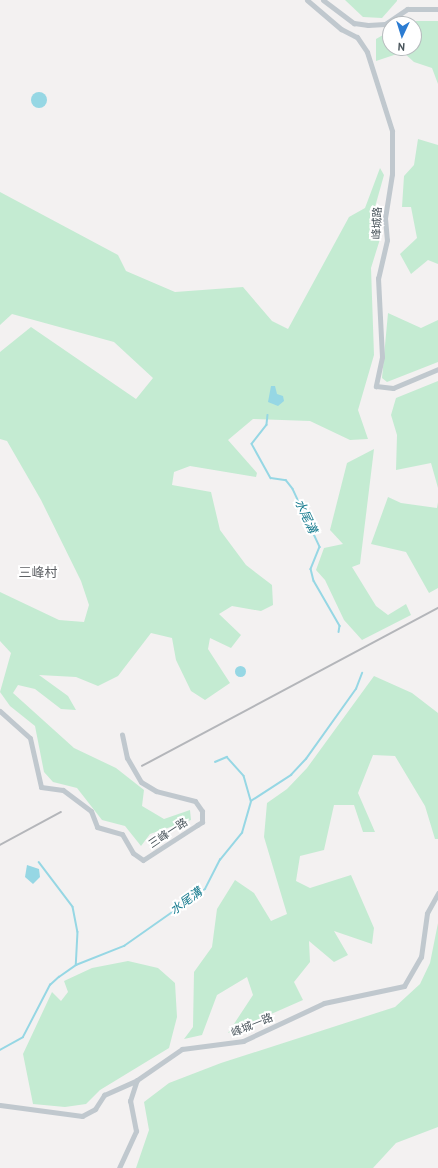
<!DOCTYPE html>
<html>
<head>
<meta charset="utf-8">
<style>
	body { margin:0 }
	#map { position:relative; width:438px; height:1168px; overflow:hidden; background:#f3f1f1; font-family:"PT Sans","Noto Sans TC",sans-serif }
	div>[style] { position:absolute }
	.green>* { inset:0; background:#c4ebd2 }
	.water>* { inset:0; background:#96d7e4 }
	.round { border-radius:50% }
	.stream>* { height:1.5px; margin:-0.75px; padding:0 0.75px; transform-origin:0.75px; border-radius:0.75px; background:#96d7e4 }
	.minor>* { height:5px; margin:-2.5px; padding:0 2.5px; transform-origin:2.5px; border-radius:2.5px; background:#c0c8ce }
	.rail>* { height:1.5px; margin:-0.75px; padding:0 0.75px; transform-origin:0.75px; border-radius:0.75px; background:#b4b6ba }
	span { translate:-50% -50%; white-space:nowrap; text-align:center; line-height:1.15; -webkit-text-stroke:4px #fff; paint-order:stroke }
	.street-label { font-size:11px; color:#4a555c }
	.water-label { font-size:12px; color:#1a7d90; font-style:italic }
	.quarter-label { font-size:13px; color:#5e6165 }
	.north { position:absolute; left:382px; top:16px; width:40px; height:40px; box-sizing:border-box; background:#fff; border:1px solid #b7bbbe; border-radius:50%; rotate:184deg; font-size:11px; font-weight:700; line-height:16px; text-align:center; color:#4a555c }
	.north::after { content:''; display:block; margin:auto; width:14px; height:18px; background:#2c7cd2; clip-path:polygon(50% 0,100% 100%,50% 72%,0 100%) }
</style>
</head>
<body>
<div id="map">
	<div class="green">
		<div style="clip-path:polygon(345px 0,397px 0,397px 1px,382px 18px,363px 17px)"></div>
		<div style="clip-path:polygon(409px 21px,438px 21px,438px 84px,432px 68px,414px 62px,403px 52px,376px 61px,376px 39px,390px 31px,390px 48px,414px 48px,414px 24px,404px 24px)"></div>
		<div style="clip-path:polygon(418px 139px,438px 145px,438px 264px,428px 260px,411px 274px,400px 254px,417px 238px,411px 207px,402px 207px,404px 176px,414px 165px)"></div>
		<div style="clip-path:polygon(380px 168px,384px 175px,375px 207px,380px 239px,371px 268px,374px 355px,358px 410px,368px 439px,350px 440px,310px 421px,253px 419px,228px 440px,257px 473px,256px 477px,190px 466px,174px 472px,172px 485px,211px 492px,220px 530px,246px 565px,272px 585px,273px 605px,261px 611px,232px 606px,219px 614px,241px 635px,231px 648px,210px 638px,208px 649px,230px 683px,205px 700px,191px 691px,176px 660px,172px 638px,151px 633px,118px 676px,98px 686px,76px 677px,39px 675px,68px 696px,76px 710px,61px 709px,35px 689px,18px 685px,13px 693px,74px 748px,116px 768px,144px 790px,142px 806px,164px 819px,190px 810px,191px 820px,150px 834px,141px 846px,125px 826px,102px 820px,77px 788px,53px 782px,44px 772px,35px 726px,10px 706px,0 692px,11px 653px,0 641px,0 592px,59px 620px,84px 622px,89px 605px,81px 581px,41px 500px,7px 441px,0 439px,0 352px,31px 327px,136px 399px,153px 378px,114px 342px,12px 314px,0 325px,0 192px,118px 255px,126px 271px,175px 292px,243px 287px,272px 321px,288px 329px,349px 217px,365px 208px)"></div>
		<div style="clip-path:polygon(388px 313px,421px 328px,438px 320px,438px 362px,387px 382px,382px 378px)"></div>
		<div style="clip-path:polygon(438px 381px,438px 488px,431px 463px,396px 470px,397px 435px,391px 415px,396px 398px)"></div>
		<div style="clip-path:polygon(374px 449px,360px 564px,352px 567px,376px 606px,388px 615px,406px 604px,411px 615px,362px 640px,344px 620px,325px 580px,316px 570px,324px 548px,343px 544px,330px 530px,347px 463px)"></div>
		<div style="clip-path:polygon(388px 497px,401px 503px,437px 508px,438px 502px,438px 588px,429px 593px,406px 552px,371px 544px)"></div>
		<div style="clip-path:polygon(374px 676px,412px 693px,438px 713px,438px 839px,435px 839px,425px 806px,395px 756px,373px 755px,358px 793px,375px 832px,363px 832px,354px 805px,334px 805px,324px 850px,300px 856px,296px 881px,310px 888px,351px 875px,374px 928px,372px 944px,334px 931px,348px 955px,334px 962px,309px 941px,310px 962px,294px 982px,303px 1000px,228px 1033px,253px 995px,247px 977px,217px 995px,202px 1035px,184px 1039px,193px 1027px,194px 972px,212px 947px,217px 909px,235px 880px,254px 893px,271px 921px,287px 914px,264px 837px,267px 803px,287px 789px,307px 768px)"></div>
		<div style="clip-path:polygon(438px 923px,438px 1127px,396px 1143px,373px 1168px,136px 1168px,149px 1130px,144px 1102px,169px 1083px,221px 1063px,395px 1007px,420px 984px,430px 963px)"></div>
		<div style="clip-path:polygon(128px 961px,158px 968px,175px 983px,177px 1017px,169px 1048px,100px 1090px,86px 1104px,65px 1107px,33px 1104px,23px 1054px,52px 992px,61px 1001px,68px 992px,64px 981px,92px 968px)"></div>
	</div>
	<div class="water">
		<div class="round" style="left:31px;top:92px;width:16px;height:16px"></div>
		<div style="clip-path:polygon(271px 386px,275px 386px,277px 394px,283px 396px,284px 401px,278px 406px,268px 402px)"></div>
		<div class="round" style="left:234.5px;top:665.5px;width:11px;height:11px"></div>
		<div style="clip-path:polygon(27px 865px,39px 869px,40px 877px,33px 884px,25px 877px)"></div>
	</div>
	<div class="stream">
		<div style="left:268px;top:415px;width:10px;rotate:96deg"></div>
		<div style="left:267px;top:425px;width:24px;rotate:128deg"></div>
		<div style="left:252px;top:444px;width:39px;rotate:61deg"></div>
		<div style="left:271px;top:478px;width:15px;rotate:8deg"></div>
		<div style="left:286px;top:480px;width:11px;rotate:52deg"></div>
		<div style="left:293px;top:489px;width:64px;rotate:65deg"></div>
		<div style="left:320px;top:547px;width:24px;rotate:112deg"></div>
		<div style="left:311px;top:569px;width:12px;rotate:76deg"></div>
		<div style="left:314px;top:581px;width:52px;rotate:60deg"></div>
		<div style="left:340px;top:626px;width:6px;rotate:99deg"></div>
		<div style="left:215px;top:762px;width:13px;rotate:-23deg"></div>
		<div style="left:227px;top:757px;width:25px;rotate:48deg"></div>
		<div style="left:244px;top:776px;width:26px;rotate:74deg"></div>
		<div style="left:39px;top:862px;width:56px;rotate:52.9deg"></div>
		<div style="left:73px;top:907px;width:25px;rotate:79deg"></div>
		<div style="left:78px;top:932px;width:33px;rotate:93deg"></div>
		<div style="left:0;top:1050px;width:26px;rotate:-29deg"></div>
		<div style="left:23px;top:1037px;width:59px;rotate:-62.6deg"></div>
		<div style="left:50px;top:985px;width:12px;rotate:-42deg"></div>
		<div style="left:59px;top:977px;width:21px;rotate:-35deg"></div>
		<div style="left:76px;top:965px;width:52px;rotate:-21.6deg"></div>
		<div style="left:124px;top:946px;width:99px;rotate:-35.1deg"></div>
		<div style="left:205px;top:889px;width:33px;rotate:-63deg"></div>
		<div style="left:220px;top:860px;width:35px;rotate:-51deg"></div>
		<div style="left:242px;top:833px;width:33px;rotate:-74deg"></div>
		<div style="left:251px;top:801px;width:48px;rotate:-33deg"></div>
		<div style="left:291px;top:775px;width:22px;rotate:-47deg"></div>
		<div style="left:306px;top:759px;width:86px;rotate:-54.5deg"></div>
		<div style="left:356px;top:689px;width:17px;rotate:-69deg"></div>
	</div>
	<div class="minor">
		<div style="left:307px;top:0;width:45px;rotate:40.5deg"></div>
		<div style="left:341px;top:29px;width:18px;rotate:27deg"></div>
		<div style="left:357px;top:37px;width:18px;rotate:56deg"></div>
		<div style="left:367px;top:52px;width:83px;rotate:72.4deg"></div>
		<div style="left:392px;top:131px;width:43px;rotate:90deg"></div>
		<div style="left:392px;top:174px;width:45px;rotate:99deg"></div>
		<div style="left:385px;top:218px;width:22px;rotate:85deg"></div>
		<div style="left:387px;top:240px;width:39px;rotate:103deg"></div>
		<div style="left:378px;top:278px;width:79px;rotate:87.1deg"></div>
		<div style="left:382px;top:357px;width:30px;rotate:102deg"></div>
		<div style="left:376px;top:386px;width:17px;rotate:7deg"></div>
		<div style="left:393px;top:388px;width:49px;rotate:-22.9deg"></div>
		<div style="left:323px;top:0;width:39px;rotate:37deg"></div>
		<div style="left:354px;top:23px;width:14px;rotate:8deg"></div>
		<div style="left:368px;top:25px;width:17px;rotate:-3deg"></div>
		<div style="left:385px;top:24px;width:27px;rotate:-34deg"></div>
		<div style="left:407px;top:9px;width:31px"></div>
		<div style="left:0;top:711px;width:40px;rotate:42deg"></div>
		<div style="left:30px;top:738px;width:50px;rotate:77.3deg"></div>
		<div style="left:41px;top:787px;width:22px;rotate:8deg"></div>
		<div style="left:63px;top:790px;width:35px;rotate:37deg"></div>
		<div style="left:91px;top:811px;width:17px;rotate:69deg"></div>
		<div style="left:97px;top:827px;width:26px;rotate:16deg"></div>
		<div style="left:122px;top:834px;width:22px;rotate:60deg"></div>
		<div style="left:133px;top:853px;width:12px;rotate:35deg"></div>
		<div style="left:143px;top:860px;width:64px;rotate:-32.9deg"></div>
		<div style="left:197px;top:825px;width:6px;rotate:-31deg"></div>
		<div style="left:202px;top:822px;width:11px;rotate:-90deg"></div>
		<div style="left:202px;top:811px;width:12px;rotate:-125deg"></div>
		<div style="left:195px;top:801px;width:40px;rotate:-165.6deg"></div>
		<div style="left:156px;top:791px;width:17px;rotate:-149deg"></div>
		<div style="left:141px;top:782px;width:28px;rotate:-120deg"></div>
		<div style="left:127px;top:758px;width:24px;rotate:-102deg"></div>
		<div style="left:0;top:1105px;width:83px;rotate:7.6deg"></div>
		<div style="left:82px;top:1116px;width:15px;rotate:-28deg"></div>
		<div style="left:95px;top:1109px;width:17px;rotate:-57deg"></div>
		<div style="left:104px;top:1095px;width:36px;rotate:-24deg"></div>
		<div style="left:137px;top:1080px;width:55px;rotate:-34.6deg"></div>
		<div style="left:182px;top:1049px;width:62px;rotate:-7.5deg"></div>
		<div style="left:243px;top:1041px;width:89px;rotate:-25.1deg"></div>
		<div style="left:324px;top:1003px;width:82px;rotate:-12deg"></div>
		<div style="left:404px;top:986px;width:34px;rotate:-60deg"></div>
		<div style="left:421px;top:957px;width:44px;rotate:-82.2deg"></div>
		<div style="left:427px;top:913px;width:23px;rotate:-61deg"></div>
		<div style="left:119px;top:1168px;width:41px;rotate:-65.3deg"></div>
		<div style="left:136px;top:1131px;width:31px;rotate:-101deg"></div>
		<div style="left:130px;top:1101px;width:22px;rotate:-72deg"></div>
	</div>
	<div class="rail">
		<div style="left:142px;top:766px;width:336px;rotate:-28.1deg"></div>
		<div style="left:0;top:845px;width:69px;rotate:-28.4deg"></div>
	</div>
	<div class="street-label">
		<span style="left:377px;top:223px;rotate:-88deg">峰城路</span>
		<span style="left:168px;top:833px;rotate:-34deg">三峰一路</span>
		<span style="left:252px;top:1025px;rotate:-22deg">峰城一路</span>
	</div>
	<div class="water-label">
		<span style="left:306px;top:516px;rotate:65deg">水尾溝</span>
		<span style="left:186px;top:901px;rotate:-36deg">水尾溝</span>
	</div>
	<div class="quarter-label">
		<span style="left:38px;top:573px">三峰村</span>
	</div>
	<div class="north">N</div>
</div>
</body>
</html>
